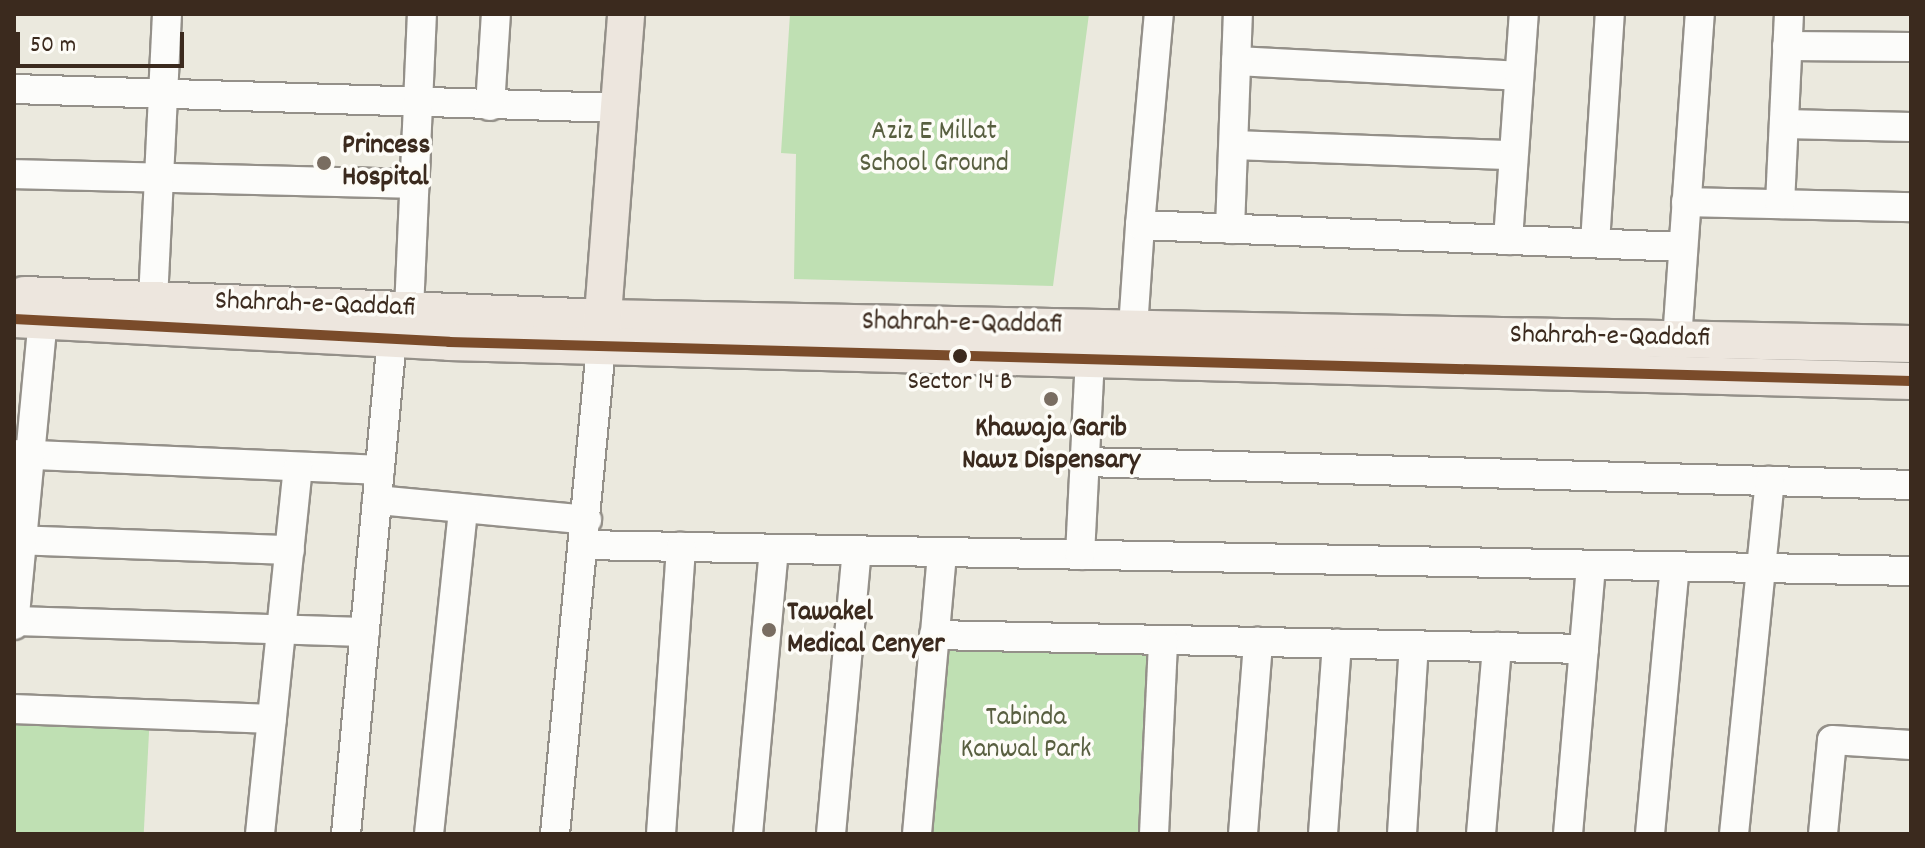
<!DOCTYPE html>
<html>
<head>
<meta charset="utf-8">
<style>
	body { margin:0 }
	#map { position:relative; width:1925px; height:848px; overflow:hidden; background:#ebe9de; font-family:Dekko,sans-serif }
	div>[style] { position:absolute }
	.green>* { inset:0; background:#bfe0b3; transform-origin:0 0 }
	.roads { filter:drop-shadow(2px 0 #949089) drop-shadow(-2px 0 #949089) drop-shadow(0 2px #949089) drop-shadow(0 -2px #949089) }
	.minor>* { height:28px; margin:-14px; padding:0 14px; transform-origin:14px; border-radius:14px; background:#fcfcfa }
	.major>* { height:36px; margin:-18px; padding:0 18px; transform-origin:18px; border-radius:18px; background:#ede6de }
	.bus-1>* { height:10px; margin:-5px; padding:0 5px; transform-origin:5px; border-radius:5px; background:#7a4b2a }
	.dots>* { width:22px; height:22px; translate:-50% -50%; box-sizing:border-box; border:4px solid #fdfcf7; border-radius:50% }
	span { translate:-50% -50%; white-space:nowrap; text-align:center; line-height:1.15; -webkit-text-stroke:7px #fdfcf7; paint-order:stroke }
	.bus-label { font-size:26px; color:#3b2a1e }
	.park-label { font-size:28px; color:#585f40 }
	.poi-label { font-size:28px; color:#3b2a1e; font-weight:700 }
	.left { translate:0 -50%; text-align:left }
	.street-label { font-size:28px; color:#3b2a1e }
	.frame { position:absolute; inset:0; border:16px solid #3b2a1e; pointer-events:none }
	.scale { position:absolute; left:16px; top:32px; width:168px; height:36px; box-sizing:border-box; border:4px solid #3b2a1e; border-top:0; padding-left:10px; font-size:24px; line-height:28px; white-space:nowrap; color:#3b2a1e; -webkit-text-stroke:6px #fdfcf7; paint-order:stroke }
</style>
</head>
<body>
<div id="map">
	<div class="green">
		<div style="clip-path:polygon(790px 14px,1089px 14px,1053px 286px,794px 279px,796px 154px,781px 153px)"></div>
		<div style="left:934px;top:635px;width:229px;height:200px;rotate:1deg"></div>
		<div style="left:14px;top:710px;width:136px;height:124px;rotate:3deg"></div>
	</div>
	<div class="roads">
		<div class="minor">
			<div style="left:1787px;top:46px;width:124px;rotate:0.5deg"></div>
			<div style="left:1236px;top:61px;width:282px;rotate:3deg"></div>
			<div style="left:14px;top:89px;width:605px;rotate:1.8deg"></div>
			<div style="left:490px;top:106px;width:92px;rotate:-86.3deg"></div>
			<div style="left:1784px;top:124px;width:127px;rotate:1.4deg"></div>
			<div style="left:1234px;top:145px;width:279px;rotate:2.1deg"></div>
			<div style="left:14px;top:174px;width:401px;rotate:1.4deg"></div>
			<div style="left:1686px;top:202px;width:225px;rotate:1.3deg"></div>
			<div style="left:1780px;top:204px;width:190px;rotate:-87.3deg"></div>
			<div style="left:1140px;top:225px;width:212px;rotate:-84.9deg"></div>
			<div style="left:1230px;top:229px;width:215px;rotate:-87.9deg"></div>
			<div style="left:1508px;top:240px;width:227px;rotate:-86deg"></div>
			<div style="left:1595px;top:243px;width:229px;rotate:-86.3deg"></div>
			<div style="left:153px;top:300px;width:286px;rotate:-87.2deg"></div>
			<div style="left:409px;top:310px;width:296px;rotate:-87.5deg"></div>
			<div style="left:1133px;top:328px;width:103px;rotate:-86.1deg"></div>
			<div style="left:1140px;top:225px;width:543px;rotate:2.32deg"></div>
			<div style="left:1677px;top:340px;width:327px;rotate:-86deg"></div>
			<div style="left:14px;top:454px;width:366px;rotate:2.5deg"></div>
			<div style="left:1085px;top:462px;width:826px;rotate:1.59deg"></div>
			<div style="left:377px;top:500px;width:211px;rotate:5.4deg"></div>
			<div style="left:14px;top:540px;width:276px;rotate:2.1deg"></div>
			<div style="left:584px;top:545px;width:1327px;rotate:1.12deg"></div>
			<div style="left:1080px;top:555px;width:196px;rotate:-87.1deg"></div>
			<div style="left:14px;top:621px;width:351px;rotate:1.8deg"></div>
			<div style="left:14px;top:625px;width:306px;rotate:-84.6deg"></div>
			<div style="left:934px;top:635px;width:650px;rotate:1.23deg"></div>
			<div style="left:14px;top:709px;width:258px;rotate:2.2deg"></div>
			<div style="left:260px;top:834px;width:368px;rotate:-84.1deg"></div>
			<div style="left:346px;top:834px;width:497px;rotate:-84.7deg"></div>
			<div style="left:429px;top:834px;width:327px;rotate:-84deg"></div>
			<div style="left:555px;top:834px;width:490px;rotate:-84.6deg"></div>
			<div style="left:661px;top:834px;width:288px;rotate:-86deg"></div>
			<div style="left:748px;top:834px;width:286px;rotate:-84.8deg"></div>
			<div style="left:831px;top:834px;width:285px;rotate:-84.8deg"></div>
			<div style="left:917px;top:834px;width:283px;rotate:-84.9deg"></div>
			<div style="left:1154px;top:834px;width:194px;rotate:-87.3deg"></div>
			<div style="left:1243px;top:834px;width:193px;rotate:-85.5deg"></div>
			<div style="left:1323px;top:834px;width:191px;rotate:-85.8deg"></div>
			<div style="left:1402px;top:834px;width:189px;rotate:-86.4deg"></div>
			<div style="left:1481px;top:834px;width:188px;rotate:-85.1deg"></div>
			<div style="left:1568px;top:834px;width:270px;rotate:-85.1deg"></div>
			<div style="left:1650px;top:834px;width:269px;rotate:-84.7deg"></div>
			<div style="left:1734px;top:834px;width:355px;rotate:-84.2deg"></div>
			<div style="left:1823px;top:834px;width:94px;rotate:-84.5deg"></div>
			<div style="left:1832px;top:740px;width:79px;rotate:3.6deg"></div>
		</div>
		<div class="major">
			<div style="left:24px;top:295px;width:579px;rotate:2.27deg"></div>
			<div style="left:603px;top:318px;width:1308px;rotate:1.14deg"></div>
			<div style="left:14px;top:319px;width:436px;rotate:3deg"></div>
			<div style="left:449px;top:342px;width:1463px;rotate:1.53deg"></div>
			<div style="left:601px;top:341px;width:328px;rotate:-85.6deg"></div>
		</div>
	</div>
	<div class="bus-1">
		<div style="left:14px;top:319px;width:436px;rotate:3deg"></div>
		<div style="left:449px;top:342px;width:1463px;rotate:1.53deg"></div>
	</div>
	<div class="dots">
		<div style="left:324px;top:163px;background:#796d61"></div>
		<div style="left:960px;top:356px;background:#3b2a1e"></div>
		<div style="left:1051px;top:399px;background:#796d61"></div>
		<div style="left:769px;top:630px;background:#796d61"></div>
	</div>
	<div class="bus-label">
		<span style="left:960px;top:383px">Sector 14 B</span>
	</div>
	<div class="park-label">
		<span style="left:934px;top:149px">Aziz E Millat<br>School Ground</span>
		<span style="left:1026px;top:735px">Tabinda<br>Kanwal Park</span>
	</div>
	<div class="poi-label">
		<span class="left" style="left:342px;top:163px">Princess<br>Hospital</span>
		<span style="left:1051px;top:446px">Khawaja Garib<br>Nawz Dispensary</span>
		<span class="left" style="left:787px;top:630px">Tawakel<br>Medical Cenyer</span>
	</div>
	<div class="street-label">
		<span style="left:315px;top:306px;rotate:2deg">Shahrah-e-Qaddafi</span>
		<span style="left:962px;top:325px;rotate:1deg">Shahrah-e-Qaddafi</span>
		<span style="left:1610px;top:338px;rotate:1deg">Shahrah-e-Qaddafi</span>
	</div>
	<div class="frame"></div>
	<div class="scale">50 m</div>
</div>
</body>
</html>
